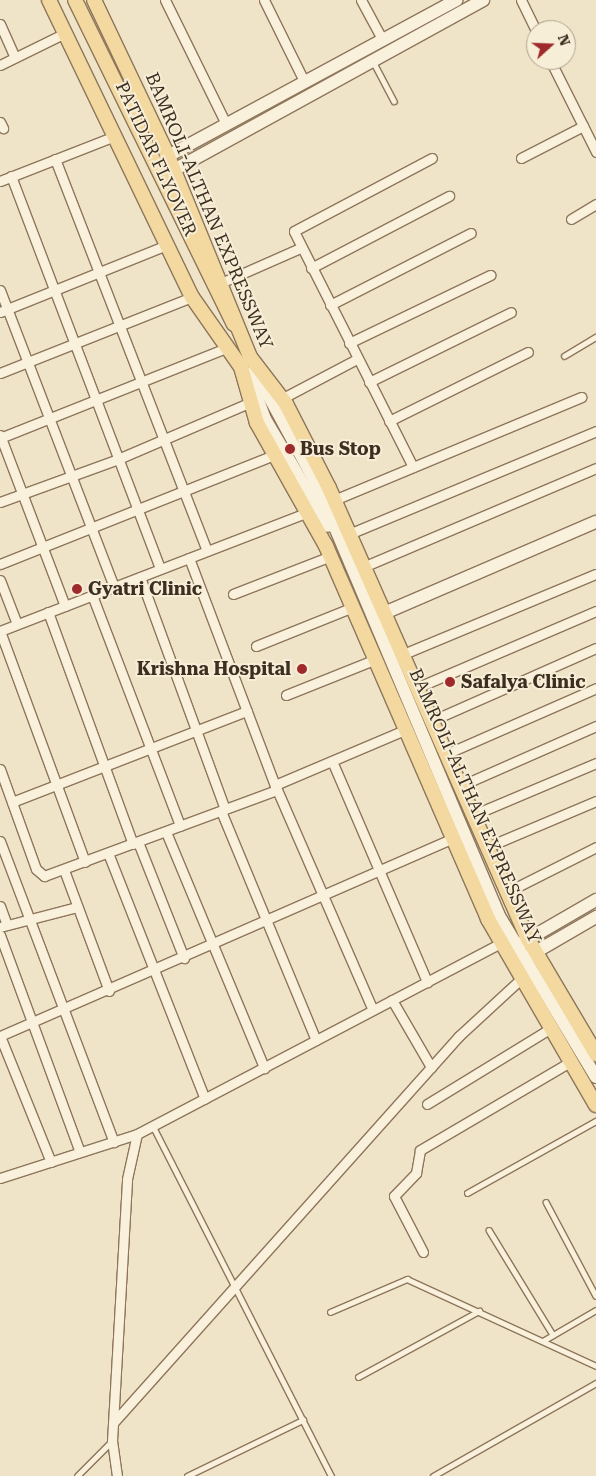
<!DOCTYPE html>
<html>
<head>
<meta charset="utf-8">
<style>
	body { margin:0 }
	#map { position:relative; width:596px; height:1476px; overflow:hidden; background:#f0e4c8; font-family:"Roboto Serif",serif }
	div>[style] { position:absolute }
	.roads { filter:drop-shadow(1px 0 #8d765c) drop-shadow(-1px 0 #8d765c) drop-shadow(0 1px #8d765c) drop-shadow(0 -1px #8d765c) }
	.lane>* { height:4.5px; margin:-2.25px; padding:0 2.25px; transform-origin:2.25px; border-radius:2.25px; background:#faf1dc }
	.street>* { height:9px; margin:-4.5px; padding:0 4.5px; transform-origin:4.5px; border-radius:4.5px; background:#faf1dc }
	.secondary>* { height:12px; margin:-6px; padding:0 6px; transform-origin:6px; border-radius:6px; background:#faf1dc }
	.primary>* { height:14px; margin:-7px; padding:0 7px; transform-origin:7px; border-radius:7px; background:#f3d9a0 }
	.dots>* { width:14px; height:14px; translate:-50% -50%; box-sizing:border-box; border:2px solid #f7eed8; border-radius:50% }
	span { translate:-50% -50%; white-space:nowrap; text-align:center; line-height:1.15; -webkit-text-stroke:4px #f7eed8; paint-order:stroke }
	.street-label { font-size:18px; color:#3d2e20 }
	.poi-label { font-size:18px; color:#3d2e20; font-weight:700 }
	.left { translate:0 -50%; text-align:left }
	.right { translate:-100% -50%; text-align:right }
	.north { position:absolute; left:526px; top:20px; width:50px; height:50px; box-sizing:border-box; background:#f7eed8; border:1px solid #ada18e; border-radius:50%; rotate:70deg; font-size:14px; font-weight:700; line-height:20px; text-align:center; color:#3d2e20 }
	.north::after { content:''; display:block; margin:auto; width:18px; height:22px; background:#9e2a2b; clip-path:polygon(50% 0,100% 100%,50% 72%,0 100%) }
</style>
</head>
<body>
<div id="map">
	<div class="roads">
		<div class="lane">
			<div style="left:374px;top:63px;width:43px;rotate:62.2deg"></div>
			<div style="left:564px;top:356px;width:37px;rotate:-31deg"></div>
			<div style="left:153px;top:1126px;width:393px;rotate:63deg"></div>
			<div style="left:467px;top:1193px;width:148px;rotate:-29.2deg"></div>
			<div style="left:546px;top:1202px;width:106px;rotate:62deg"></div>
			<div style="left:489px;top:1230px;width:123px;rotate:58.6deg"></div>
			<div style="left:330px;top:1312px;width:84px;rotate:-23.2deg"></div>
			<div style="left:407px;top:1279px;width:208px;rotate:24.7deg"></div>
			<div style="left:543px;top:1341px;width:61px;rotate:-30.3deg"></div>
			<div style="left:358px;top:1377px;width:138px;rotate:-28.6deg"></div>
			<div style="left:77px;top:1476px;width:48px;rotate:-45deg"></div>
			<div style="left:187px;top:1476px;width:129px;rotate:-25.8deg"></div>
			<div style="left:433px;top:1476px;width:188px;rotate:-29.7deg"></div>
		</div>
		<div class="street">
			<div style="left:165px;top:0;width:138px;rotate:63.8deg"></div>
			<div style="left:264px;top:0;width:90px;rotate:63.7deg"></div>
			<div style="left:361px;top:0;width:44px;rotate:61.7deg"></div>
			<div style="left:521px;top:0;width:34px;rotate:64deg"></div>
			<div style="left:0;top:24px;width:36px;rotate:66deg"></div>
			<div style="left:550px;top:60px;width:103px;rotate:63.4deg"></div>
			<div style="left:0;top:65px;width:72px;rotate:-26.2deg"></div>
			<div style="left:0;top:122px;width:7px;rotate:63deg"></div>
			<div style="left:521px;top:158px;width:70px;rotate:-27.3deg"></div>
			<div style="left:55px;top:159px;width:420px;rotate:68.8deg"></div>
			<div style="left:11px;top:176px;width:420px;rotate:69.2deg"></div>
			<div style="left:0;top:181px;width:123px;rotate:-21.4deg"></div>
			<div style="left:571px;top:219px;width:29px;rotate:-31deg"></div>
			<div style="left:311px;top:268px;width:156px;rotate:-27.6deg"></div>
			<div style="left:223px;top:282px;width:84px;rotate:-23.8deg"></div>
			<div style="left:0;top:290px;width:318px;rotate:69deg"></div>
			<div style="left:330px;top:305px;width:158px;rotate:-27.1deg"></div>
			<div style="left:0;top:312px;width:180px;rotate:-21.9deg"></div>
			<div style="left:349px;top:343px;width:157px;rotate:-25.7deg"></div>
			<div style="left:0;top:373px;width:206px;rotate:-21.6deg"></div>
			<div style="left:369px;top:382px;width:158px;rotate:-26.2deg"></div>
			<div style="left:281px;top:399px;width:86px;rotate:-27.8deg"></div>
			<div style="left:389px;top:421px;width:155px;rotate:-26.4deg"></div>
			<div style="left:0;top:435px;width:183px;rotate:69.2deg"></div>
			<div style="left:0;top:438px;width:243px;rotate:-21.7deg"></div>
			<div style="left:413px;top:467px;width:264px;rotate:-116.8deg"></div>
			<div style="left:294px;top:231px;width:156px;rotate:-27.9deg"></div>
			<div style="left:334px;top:500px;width:268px;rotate:-22.6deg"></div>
			<div style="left:0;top:502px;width:126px;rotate:-20deg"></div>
			<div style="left:118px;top:459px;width:145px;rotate:-23.2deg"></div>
			<div style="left:349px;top:534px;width:268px;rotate:-22.6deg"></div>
			<div style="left:189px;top:558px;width:243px;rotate:69.3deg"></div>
			<div style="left:275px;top:785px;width:245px;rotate:66.5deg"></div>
			<div style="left:0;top:564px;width:295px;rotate:-21.7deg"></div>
			<div style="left:363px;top:567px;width:253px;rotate:-23deg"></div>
			<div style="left:140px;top:577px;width:247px;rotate:69.9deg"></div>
			<div style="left:0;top:580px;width:47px;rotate:68.9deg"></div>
			<div style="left:233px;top:594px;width:105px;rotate:-21.2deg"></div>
			<div style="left:92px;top:595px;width:247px;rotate:69.1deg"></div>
			<div style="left:48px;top:612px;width:247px;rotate:69.9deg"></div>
			<div style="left:0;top:631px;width:328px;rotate:-21.1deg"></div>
			<div style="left:0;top:631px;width:246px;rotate:69.8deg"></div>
			<div style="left:256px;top:646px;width:105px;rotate:-21.9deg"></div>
			<div style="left:401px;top:655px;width:211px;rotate:-22.6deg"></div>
			<div style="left:416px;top:688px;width:196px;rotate:-23.2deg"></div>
			<div style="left:286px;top:695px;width:97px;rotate:-21.8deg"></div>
			<div style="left:431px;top:721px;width:180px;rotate:-23.9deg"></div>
			<div style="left:446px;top:754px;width:164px;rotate:-23.7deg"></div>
			<div style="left:332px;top:761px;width:241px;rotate:66.7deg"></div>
			<div style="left:0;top:769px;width:106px;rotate:70.2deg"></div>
			<div style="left:36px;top:869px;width:11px;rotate:41deg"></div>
			<div style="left:44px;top:876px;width:248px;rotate:-20.3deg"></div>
			<div style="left:275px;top:785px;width:143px;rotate:-23deg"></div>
			<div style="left:460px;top:786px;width:149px;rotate:-23.8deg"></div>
			<div style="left:12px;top:802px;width:252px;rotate:-21.2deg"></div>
			<div style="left:221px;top:811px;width:248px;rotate:67.5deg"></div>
			<div style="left:473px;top:815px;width:134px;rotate:-22.9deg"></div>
			<div style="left:166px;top:832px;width:256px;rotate:67.4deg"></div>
			<div style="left:0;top:841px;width:322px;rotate:69.3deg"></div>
			<div style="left:138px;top:842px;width:125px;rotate:68.4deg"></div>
			<div style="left:487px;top:847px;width:118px;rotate:-22.9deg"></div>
			<div style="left:108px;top:853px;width:264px;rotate:68.5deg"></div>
			<div style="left:64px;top:870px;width:129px;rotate:69.6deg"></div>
			<div style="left:507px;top:892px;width:100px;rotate:-26.8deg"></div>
			<div style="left:0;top:906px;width:20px;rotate:70deg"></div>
			<div style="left:0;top:927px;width:80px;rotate:-14.6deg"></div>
			<div style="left:0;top:935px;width:231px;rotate:69.8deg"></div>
			<div style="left:392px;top:1000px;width:78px;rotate:59.8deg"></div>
			<div style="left:0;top:1036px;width:495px;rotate:-23.6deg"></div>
			<div style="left:0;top:1036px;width:136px;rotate:68deg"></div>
			<div style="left:427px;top:1104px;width:145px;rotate:-31.5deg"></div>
			<div style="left:0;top:1178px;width:144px;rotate:-17.8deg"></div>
			<div style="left:137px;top:1134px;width:416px;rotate:-27.7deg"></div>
			<div style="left:423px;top:1252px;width:63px;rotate:-117.4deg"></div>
			<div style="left:394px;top:1196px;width:32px;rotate:-46deg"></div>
			<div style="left:416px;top:1173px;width:23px;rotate:-80deg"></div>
			<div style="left:420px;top:1150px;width:176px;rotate:-30.4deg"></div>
			<div style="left:113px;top:1423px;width:519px;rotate:-48.2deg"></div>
			<div style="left:459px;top:1036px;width:88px;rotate:-42.7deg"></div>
			<div style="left:117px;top:1476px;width:35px;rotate:-98deg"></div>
			<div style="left:112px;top:1441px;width:262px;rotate:-86.7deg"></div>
			<div style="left:127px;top:1179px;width:46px;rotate:-77.5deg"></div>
		</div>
		<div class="secondary">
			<div style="left:168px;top:156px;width:328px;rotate:-28.4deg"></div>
			<div style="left:174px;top:170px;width:353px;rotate:-28.8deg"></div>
			<div style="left:254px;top:369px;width:134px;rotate:61.5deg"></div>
			<div style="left:318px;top:487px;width:463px;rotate:67.1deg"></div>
			<div style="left:498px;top:914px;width:190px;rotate:59deg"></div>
			<div style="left:251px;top:381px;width:40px;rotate:69.8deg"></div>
			<div style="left:265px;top:419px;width:124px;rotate:59.5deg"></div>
			<div style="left:375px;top:617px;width:241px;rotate:-23.3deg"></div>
			<div style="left:520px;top:944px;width:88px;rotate:-30.1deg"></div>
			<div style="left:527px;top:957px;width:80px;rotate:-30.1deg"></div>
		</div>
		<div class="primary">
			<div style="left:49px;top:0;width:330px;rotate:64.3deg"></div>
			<div style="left:192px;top:297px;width:85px;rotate:55deg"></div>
			<div style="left:241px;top:367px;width:58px;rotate:74.1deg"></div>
			<div style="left:257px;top:423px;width:141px;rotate:60.7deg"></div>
			<div style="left:326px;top:546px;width:407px;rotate:66.5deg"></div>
			<div style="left:488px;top:919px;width:215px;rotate:59.9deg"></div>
			<div style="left:75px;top:0;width:361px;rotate:63.9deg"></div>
			<div style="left:94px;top:0;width:173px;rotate:64.6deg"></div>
			<div style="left:168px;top:156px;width:217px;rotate:67.8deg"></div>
			<div style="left:250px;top:357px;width:59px;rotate:52.5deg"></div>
			<div style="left:286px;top:404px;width:94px;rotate:62.9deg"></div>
			<div style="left:329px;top:488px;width:493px;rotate:66.2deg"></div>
			<div style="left:528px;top:939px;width:134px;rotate:59.4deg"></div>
		</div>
	</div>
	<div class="dots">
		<div style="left:290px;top:449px;background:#9e2a2b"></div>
		<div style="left:77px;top:589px;background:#9e2a2b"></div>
		<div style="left:302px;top:669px;background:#9e2a2b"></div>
		<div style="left:450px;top:682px;background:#9e2a2b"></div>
	</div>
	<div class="street-label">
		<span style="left:156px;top:159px;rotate:65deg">PATIDAR FLYOVER</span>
		<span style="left:209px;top:211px;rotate:67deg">BAMROLI-ALTHAN EXPRESSWAY</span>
		<span style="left:475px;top:806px;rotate:66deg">BAMROLI-ALTHAN EXPRESSWAY</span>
	</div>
	<div class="poi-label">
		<span class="left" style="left:300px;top:449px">Bus Stop</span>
		<span class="left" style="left:88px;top:589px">Gyatri Clinic</span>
		<span class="right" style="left:291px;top:669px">Krishna Hospital</span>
		<span class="left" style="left:461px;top:682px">Safalya Clinic</span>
	</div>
	<div class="north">N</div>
</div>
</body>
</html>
